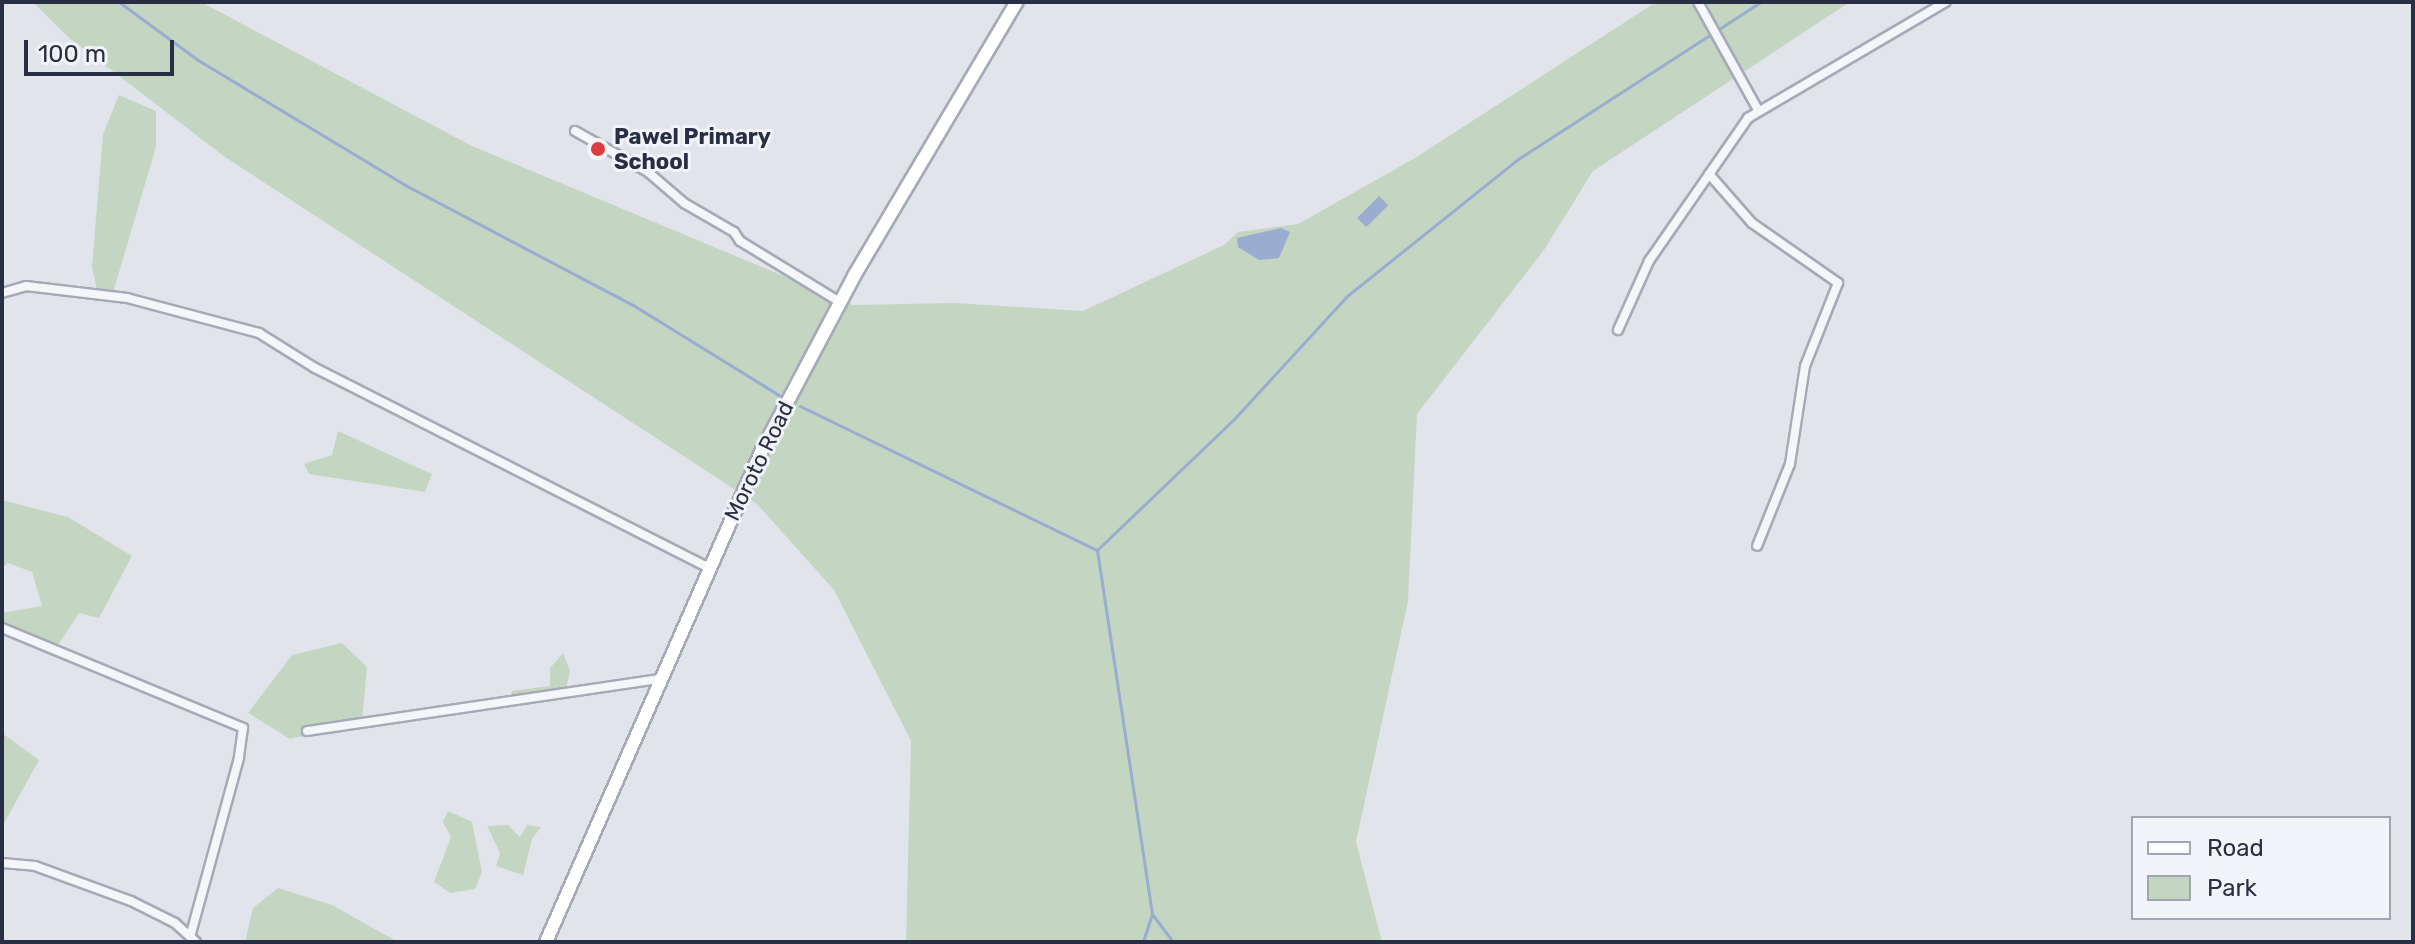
<!DOCTYPE html>
<html>
<head>
<meta charset="utf-8">
<style>
	body { margin:0 }
	#map { position:relative; width:2415px; height:944px; overflow:hidden; background:#e2e4ec; font-family:Rubik,sans-serif }
	div>[style] { position:absolute }
	.green>* { inset:0; background:#c4d6c2 }
	.water>* { inset:0; background:#9aaccf; transform-origin:0 0 }
	.stream>* { height:3px; margin:-1.5px; padding:0 1.5px; transform-origin:1.5px; border-radius:1.5px; background:#9aaccf }
	.roads { filter:drop-shadow(2px 0 #a6aab7) drop-shadow(-2px 0 #a6aab7) drop-shadow(0 2px #a6aab7) drop-shadow(0 -2px #a6aab7) }
	.minor>* { height:8px; margin:-4px; padding:0 4px; transform-origin:4px; border-radius:4px; background:#f5f6f9 }
	.secondary>* { height:12px; margin:-6px; padding:0 6px; transform-origin:6px; border-radius:6px; background:#fff }
	.dots>* { width:22px; height:22px; translate:-50% -50%; box-sizing:border-box; border:4px solid #f2f4f9; border-radius:50% }
	span { translate:-50% -50%; white-space:nowrap; text-align:center; line-height:1.15; -webkit-text-stroke:6px #f2f4f9; paint-order:stroke }
	.poi-label { font-size:22px; color:#282f45; font-weight:700 }
	.left { translate:0 -50%; text-align:left }
	.street-label { font-size:22px; color:#282f45 }
	.frame { position:absolute; inset:0; border:4px solid #282f45; pointer-events:none }
	.legend { position:absolute; left:2131px; top:816px; width:260px; height:104px; box-sizing:border-box; background:#f2f4f9; border:2px solid #a1a5b1; margin:0; padding:10px 14px; list-style:none; font-size:24px; color:#282f45 }
	.legend li { display:flex; align-items:center; gap:16px; height:40px }
	.legend b { width:40px; border:2px solid #a1a5b1 }
	.scale { position:absolute; left:24px; top:40px; width:150px; height:36px; box-sizing:border-box; border:4px solid #282f45; border-top:0; padding-left:10px; font-size:24px; line-height:28px; white-space:nowrap; color:#282f45; -webkit-text-stroke:6px #f2f4f9; paint-order:stroke }
</style>
</head>
<body>
<div id="map">
	<div class="green">
		<div style="clip-path:polygon(33px 2px,201px 2px,472px 146px,853px 305px,954px 303px,1083px 311px,1224px 245px,1238px 232px,1298px 224px,1415px 158px,1656px 2px,1850px 2px,1593px 171px,1544px 250px,1417px 414px,1408px 601px,1356px 842px,1382px 942px,906px 942px,911px 741px,834px 590px,757px 504px,225px 157px,68px 37px)"></div>
		<div style="clip-path:polygon(119px 95px,156px 111px,156px 147px,112px 296px,98px 295px,92px 267px,103px 134px)"></div>
		<div style="clip-path:polygon(338px 431px,432px 474px,425px 492px,309px 474px,304px 464px,332px 455px)"></div>
		<div style="clip-path:polygon(2px 500px,68px 517px,132px 556px,99px 618px,79px 613px,51px 656px,2px 624px,2px 613px,42px 606px,32px 572px,8px 563px,2px 568px)"></div>
		<div style="clip-path:polygon(342px 643px,367px 667px,362px 722px,290px 739px,248px 713px,292px 655px)"></div>
		<div style="clip-path:polygon(563px 653px,570px 671px,566px 689px,511px 699px,512px 691px,550px 686px,550px 668px)"></div>
		<div style="clip-path:polygon(2px 733px,39px 760px,2px 827px)"></div>
		<div style="clip-path:polygon(448px 811px,472px 822px,482px 872px,475px 889px,450px 893px,434px 882px,451px 837px,443px 822px)"></div>
		<div style="clip-path:polygon(508px 825px,520px 837px,527px 825px,541px 827px,532px 839px,523px 875px,496px 866px,500px 853px,487px 826px)"></div>
		<div style="clip-path:polygon(278px 888px,332px 905px,398px 942px,245px 942px,253px 908px)"></div>
	</div>
	<div class="water">
		<div style="left:1379px;top:196px;width:13px;height:31px;rotate:45deg"></div>
		<div style="clip-path:polygon(1281px 228px,1290px 232px,1279px 258px,1259px 260px,1238px 247px,1237px 238px)"></div>
	</div>
	<div class="stream">
		<div style="left:119px;top:2px;width:98px;rotate:36.3deg"></div>
		<div style="left:198px;top:60px;width:244px;rotate:31.1deg"></div>
		<div style="left:407px;top:186px;width:255px;rotate:27.8deg"></div>
		<div style="left:633px;top:305px;width:172px;rotate:31.7deg"></div>
		<div style="left:800px;top:406px;width:330px;rotate:25.9deg"></div>
		<div style="left:1097px;top:550px;width:190px;rotate:-43.7deg"></div>
		<div style="left:1234px;top:419px;width:167px;rotate:-47.4deg"></div>
		<div style="left:1347px;top:296px;width:219px;rotate:-38.7deg"></div>
		<div style="left:1518px;top:159px;width:289px;rotate:-32.9deg"></div>
		<div style="left:1097px;top:550px;width:368px;rotate:81.4deg"></div>
		<div style="left:1152px;top:914px;width:29px;rotate:108deg"></div>
		<div style="left:1152px;top:914px;width:35px;rotate:53deg"></div>
	</div>
	<div class="roads">
		<div class="minor">
			<div style="left:1698px;top:2px;width:124px;rotate:60.9deg"></div>
			<div style="left:575px;top:131px;width:84px;rotate:29.3deg"></div>
			<div style="left:648px;top:172px;width:48px;rotate:40.7deg"></div>
			<div style="left:684px;top:203px;width:58px;rotate:30.1deg"></div>
			<div style="left:734px;top:232px;width:11px;rotate:56deg"></div>
			<div style="left:740px;top:241px;width:117px;rotate:31.4deg"></div>
			<div style="left:1709px;top:174px;width:65px;rotate:48.7deg"></div>
			<div style="left:1752px;top:223px;width:105px;rotate:34.9deg"></div>
			<div style="left:1838px;top:283px;width:89px;rotate:111.7deg"></div>
			<div style="left:1805px;top:366px;width:99px;rotate:98.7deg"></div>
			<div style="left:1790px;top:464px;width:88px;rotate:111.9deg"></div>
			<div style="left:2px;top:293px;width:25px;rotate:-16deg"></div>
			<div style="left:26px;top:286px;width:102px;rotate:6.8deg"></div>
			<div style="left:127px;top:298px;width:137px;rotate:14.9deg"></div>
			<div style="left:259px;top:333px;width:66px;rotate:32deg"></div>
			<div style="left:315px;top:368px;width:440px;rotate:26.9deg"></div>
			<div style="left:1618px;top:330px;width:76px;rotate:-65.8deg"></div>
			<div style="left:1649px;top:261px;width:174px;rotate:-55.3deg"></div>
			<div style="left:1748px;top:118px;width:229px;rotate:-30.4deg"></div>
			<div style="left:2px;top:628px;width:261px;rotate:22.5deg"></div>
			<div style="left:243px;top:728px;width:30px;rotate:98deg"></div>
			<div style="left:239px;top:758px;width:182px;rotate:105.3deg"></div>
			<div style="left:307px;top:731px;width:356px;rotate:-8.4deg"></div>
			<div style="left:2px;top:863px;width:33px;rotate:5deg"></div>
			<div style="left:35px;top:866px;width:102px;rotate:20deg"></div>
			<div style="left:131px;top:901px;width:49px;rotate:26.6deg"></div>
			<div style="left:175px;top:923px;width:28px;rotate:42deg"></div>
		</div>
		<div class="secondary">
			<div style="left:546px;top:942px;width:537px;rotate:-66.3deg"></div>
			<div style="left:762px;top:450px;width:197px;rotate:-62.1deg"></div>
			<div style="left:854px;top:276px;width:319px;rotate:-59.3deg"></div>
		</div>
	</div>
	<div class="dots">
		<div style="left:598px;top:149px;background:#dc3c3e"></div>
	</div>
	<div class="poi-label">
		<span class="left" style="left:614px;top:149px">Pawel Primary<br>School</span>
	</div>
	<div class="street-label">
		<span style="left:759px;top:461px;rotate:-64deg">Moroto Road</span>
	</div>
	<div class="frame"></div>
	<ul class="legend">
	<li><b style="height:10px;background:#fff"></b>Road</li>
	<li><b style="height:22px;background:#c4d6c2"></b>Park</li>
	</ul>
	<div class="scale">100 m</div>
</div>
</body>
</html>
